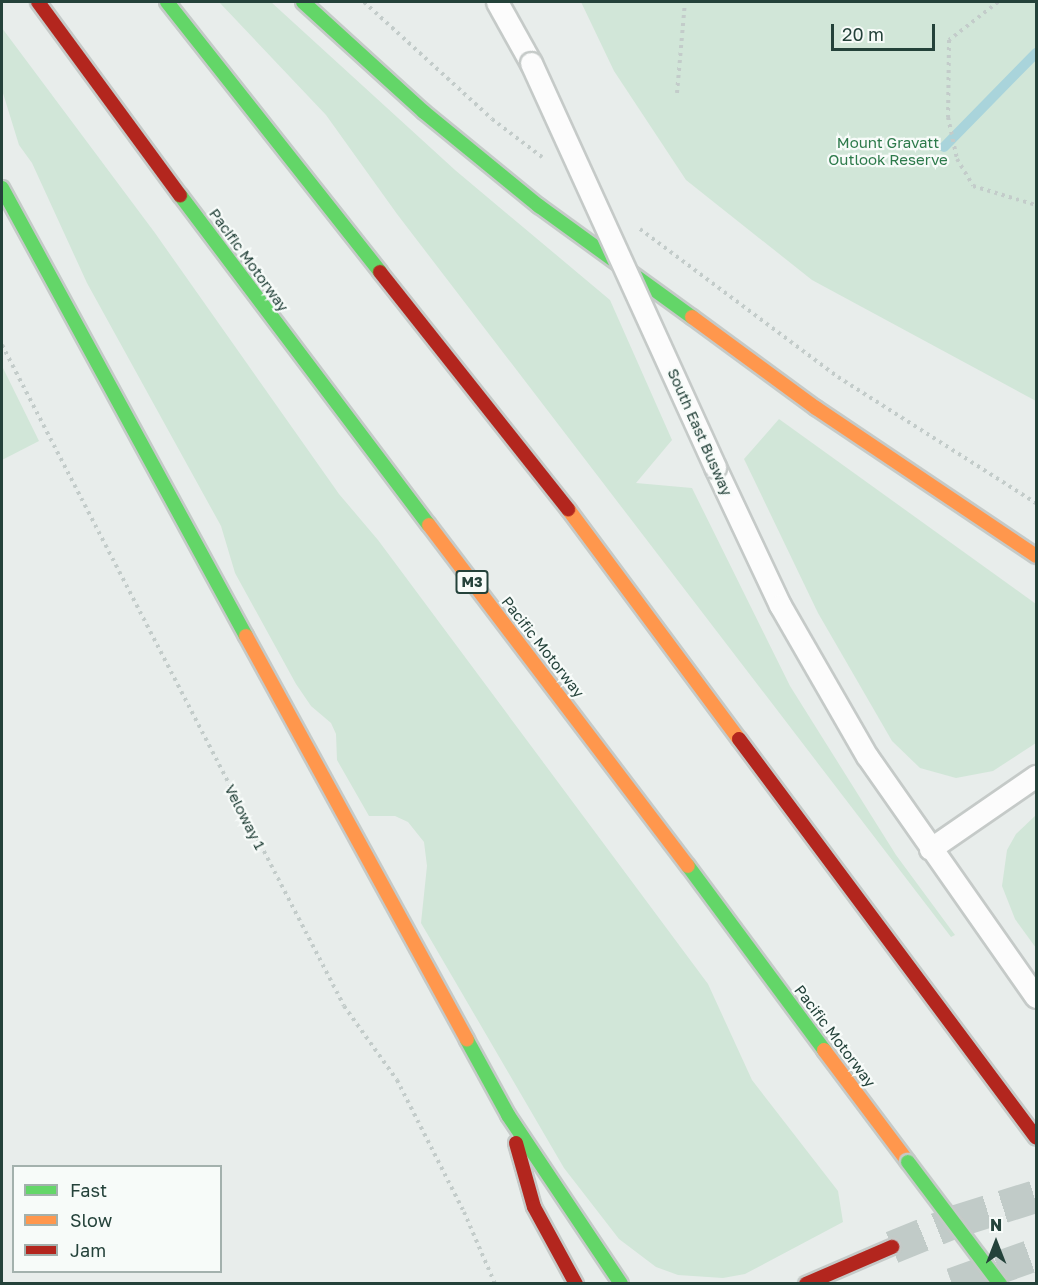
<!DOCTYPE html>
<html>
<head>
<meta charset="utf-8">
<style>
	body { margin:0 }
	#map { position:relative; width:1038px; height:1285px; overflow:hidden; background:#e8edeb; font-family:"Golos Text",sans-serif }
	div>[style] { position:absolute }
	.green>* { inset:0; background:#d1e6d8 }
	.stream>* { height:10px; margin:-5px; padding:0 5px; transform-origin:5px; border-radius:5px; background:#a9d4db }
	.secondary-tunnel>* { height:33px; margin-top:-16.5px; transform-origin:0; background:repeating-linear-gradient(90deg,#c1cbc8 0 33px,transparent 0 49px) }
	.path>* { height:4px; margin-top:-2px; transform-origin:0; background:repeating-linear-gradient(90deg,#c3ccca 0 3px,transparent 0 7.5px) }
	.roads { filter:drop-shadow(2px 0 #c5cac8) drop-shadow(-2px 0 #c5cac8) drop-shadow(0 2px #c5cac8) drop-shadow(0 -2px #c5cac8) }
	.lane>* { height:21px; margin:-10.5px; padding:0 10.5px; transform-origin:10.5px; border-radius:10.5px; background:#fcfcfc }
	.fast>* { height:14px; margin:-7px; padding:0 7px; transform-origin:7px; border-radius:7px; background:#63d668 }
	.slow>* { height:14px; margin:-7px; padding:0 7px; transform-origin:7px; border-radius:7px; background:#ff974d }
	.jam>* { height:14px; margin:-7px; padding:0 7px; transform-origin:7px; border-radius:7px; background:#b3261e }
	.bridges { filter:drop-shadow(2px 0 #c5cac8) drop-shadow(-2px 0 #c5cac8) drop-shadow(0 2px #c5cac8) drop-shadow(0 -2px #c5cac8) }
	.lane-bridge>* { height:21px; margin:-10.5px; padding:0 10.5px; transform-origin:10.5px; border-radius:10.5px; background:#fcfcfc }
	.fast-bridge>* { height:14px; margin:-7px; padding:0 7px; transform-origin:7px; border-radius:7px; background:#63d668 }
	span { translate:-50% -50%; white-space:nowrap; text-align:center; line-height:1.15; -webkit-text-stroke:4.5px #f7fbf9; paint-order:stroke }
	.shield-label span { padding:2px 4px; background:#f7fbf9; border:2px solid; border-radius:4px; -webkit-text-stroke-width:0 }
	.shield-label { font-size:14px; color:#24423a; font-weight:700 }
	.park-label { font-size:15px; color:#2d7a4b }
	.street-label { font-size:15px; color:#24423a }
	.frame { position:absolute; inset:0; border:3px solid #24423a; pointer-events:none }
	.legend { position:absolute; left:12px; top:1165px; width:210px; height:108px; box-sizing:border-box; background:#f7fbf9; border:2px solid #a3b1ad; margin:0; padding:8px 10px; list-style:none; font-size:18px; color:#24423a }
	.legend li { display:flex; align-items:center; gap:12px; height:30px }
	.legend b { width:30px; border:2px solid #a3b1ad }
	.north { position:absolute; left:966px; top:1213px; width:60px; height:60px; -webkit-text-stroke:4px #f7fbf9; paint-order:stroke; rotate:0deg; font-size:16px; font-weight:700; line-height:24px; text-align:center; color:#24423a }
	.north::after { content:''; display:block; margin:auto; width:21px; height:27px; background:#24423a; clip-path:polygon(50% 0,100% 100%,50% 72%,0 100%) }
	.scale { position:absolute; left:831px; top:24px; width:104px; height:27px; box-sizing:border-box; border:3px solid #24423a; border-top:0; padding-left:8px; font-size:18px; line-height:21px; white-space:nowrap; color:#24423a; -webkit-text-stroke:4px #f7fbf9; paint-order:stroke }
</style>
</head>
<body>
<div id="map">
	<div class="green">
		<div style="clip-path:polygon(219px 2px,271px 2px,455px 170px,610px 300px,672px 440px,636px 483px,692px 488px,790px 686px,896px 855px,955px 935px,951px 937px,397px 214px,326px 115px)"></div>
		<div style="clip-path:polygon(581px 2px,1036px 2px,1036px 401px,812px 280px,686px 180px,614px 71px)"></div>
		<div style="clip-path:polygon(2px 28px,155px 233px,339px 494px,378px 540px,708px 984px,752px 1080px,838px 1191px,843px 1222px,745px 1274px,723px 1278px,678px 1275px,656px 1267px,619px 1239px,564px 1168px,421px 923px,427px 866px,424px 842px,408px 822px,395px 816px,369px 816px,337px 760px,336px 734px,331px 723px,311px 706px,296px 684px,235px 573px,221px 526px,87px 283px,32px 163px,19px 145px,2px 90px)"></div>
		<div style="clip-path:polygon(2px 366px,39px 441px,2px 460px)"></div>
		<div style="clip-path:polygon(779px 419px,1036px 604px,1036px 743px,993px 771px,956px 778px,920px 768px,892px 741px,818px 613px,744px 459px)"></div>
		<div style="clip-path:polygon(1036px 815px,1036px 948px,1015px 919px,1002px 886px,1007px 850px,1016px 834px)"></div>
	</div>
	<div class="stream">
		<div style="left:944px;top:147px;width:132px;rotate:-45.6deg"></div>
	</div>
	<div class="secondary-tunnel">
		<div style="left:892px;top:1247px;width:69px;rotate:-22.1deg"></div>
		<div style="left:956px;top:1221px;width:84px;rotate:-17.4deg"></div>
		<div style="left:952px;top:1284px;width:89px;rotate:-19.7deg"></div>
	</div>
	<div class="path">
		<div style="left:364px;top:2px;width:173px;rotate:42.4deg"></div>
		<div style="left:492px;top:119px;width:63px;rotate:37.2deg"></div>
		<div style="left:998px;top:2px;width:62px;rotate:142.2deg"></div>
		<div style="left:949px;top:40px;width:77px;rotate:90.7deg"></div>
		<div style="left:948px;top:117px;width:43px;rotate:77.9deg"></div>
		<div style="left:957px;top:159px;width:31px;rotate:59deg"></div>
		<div style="left:973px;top:186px;width:66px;rotate:16.8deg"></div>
		<div style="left:677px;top:93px;width:91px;rotate:-85deg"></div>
		<div style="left:640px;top:229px;width:247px;rotate:36.8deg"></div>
		<div style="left:838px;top:377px;width:235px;rotate:32.5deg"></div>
		<div style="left:2px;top:345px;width:744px;rotate:62.64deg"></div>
		<div style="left:344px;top:1006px;width:91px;rotate:54.4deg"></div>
		<div style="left:397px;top:1080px;width:148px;rotate:63.1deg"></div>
		<div style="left:464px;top:1212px;width:78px;rotate:66.7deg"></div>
	</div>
	<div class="roads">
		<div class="lane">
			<div style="left:497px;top:2px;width:70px;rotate:60.9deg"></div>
			<div style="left:715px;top:467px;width:153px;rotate:64.8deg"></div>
			<div style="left:780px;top:605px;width:174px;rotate:60.1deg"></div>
			<div style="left:867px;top:756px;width:294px;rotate:55deg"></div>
			<div style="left:930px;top:849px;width:129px;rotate:-34.6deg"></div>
		</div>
		<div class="fast">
			<div style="left:167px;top:2px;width:344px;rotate:51.7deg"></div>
			<div style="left:303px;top:2px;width:164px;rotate:42.3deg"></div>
			<div style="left:424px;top:112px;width:149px;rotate:39.3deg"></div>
			<div style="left:539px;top:206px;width:189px;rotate:36deg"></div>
			<div style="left:2px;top:188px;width:510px;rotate:61.43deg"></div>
			<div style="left:180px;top:195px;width:413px;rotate:53deg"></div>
			<div style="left:688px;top:866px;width:229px;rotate:53.5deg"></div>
			<div style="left:467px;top:1040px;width:85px;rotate:61.3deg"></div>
			<div style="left:508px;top:1115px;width:203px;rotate:56.2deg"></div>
		</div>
		<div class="slow">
			<div style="left:692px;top:317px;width:154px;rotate:36.3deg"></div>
			<div style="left:816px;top:408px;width:265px;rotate:33.9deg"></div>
			<div style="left:568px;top:509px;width:287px;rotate:53.4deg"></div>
			<div style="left:429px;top:525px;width:428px;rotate:52.8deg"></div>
			<div style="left:246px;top:636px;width:460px;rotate:61.3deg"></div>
			<div style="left:824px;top:1050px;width:140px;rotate:53.1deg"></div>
		</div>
		<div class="jam">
			<div style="left:38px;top:2px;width:240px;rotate:53.7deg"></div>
			<div style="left:380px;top:272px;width:303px;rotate:51.6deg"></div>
			<div style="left:739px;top:739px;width:497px;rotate:53.3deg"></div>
			<div style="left:516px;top:1143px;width:66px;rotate:74.3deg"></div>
			<div style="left:534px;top:1207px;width:88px;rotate:61.4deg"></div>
			<div style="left:806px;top:1284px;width:94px;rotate:-23.3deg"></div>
		</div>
	</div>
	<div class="bridges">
		<div class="lane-bridge">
			<div style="left:531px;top:63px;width:444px;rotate:65.5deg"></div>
		</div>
		<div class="fast-bridge">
			<div style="left:908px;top:1162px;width:153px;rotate:53deg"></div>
		</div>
	</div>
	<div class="shield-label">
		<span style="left:472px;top:582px">M3</span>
	</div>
	<div class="park-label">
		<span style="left:888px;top:151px">Mount Gravatt<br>Outlook Reserve</span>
	</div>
	<div class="street-label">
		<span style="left:249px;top:260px;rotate:54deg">Pacific Motorway</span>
		<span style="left:700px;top:432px;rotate:66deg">South East Busway</span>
		<span style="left:543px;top:647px;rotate:52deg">Pacific Motorway</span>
		<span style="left:245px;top:817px;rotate:63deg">Veloway 1</span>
		<span style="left:835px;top:1036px;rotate:53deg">Pacific Motorway</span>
	</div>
	<div class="frame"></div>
	<ul class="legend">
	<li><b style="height:8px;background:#63d668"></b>Fast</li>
	<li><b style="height:8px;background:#ff974d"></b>Slow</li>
	<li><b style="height:8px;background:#b3261e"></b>Jam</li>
	</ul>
	<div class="north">N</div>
	<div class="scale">20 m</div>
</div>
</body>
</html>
